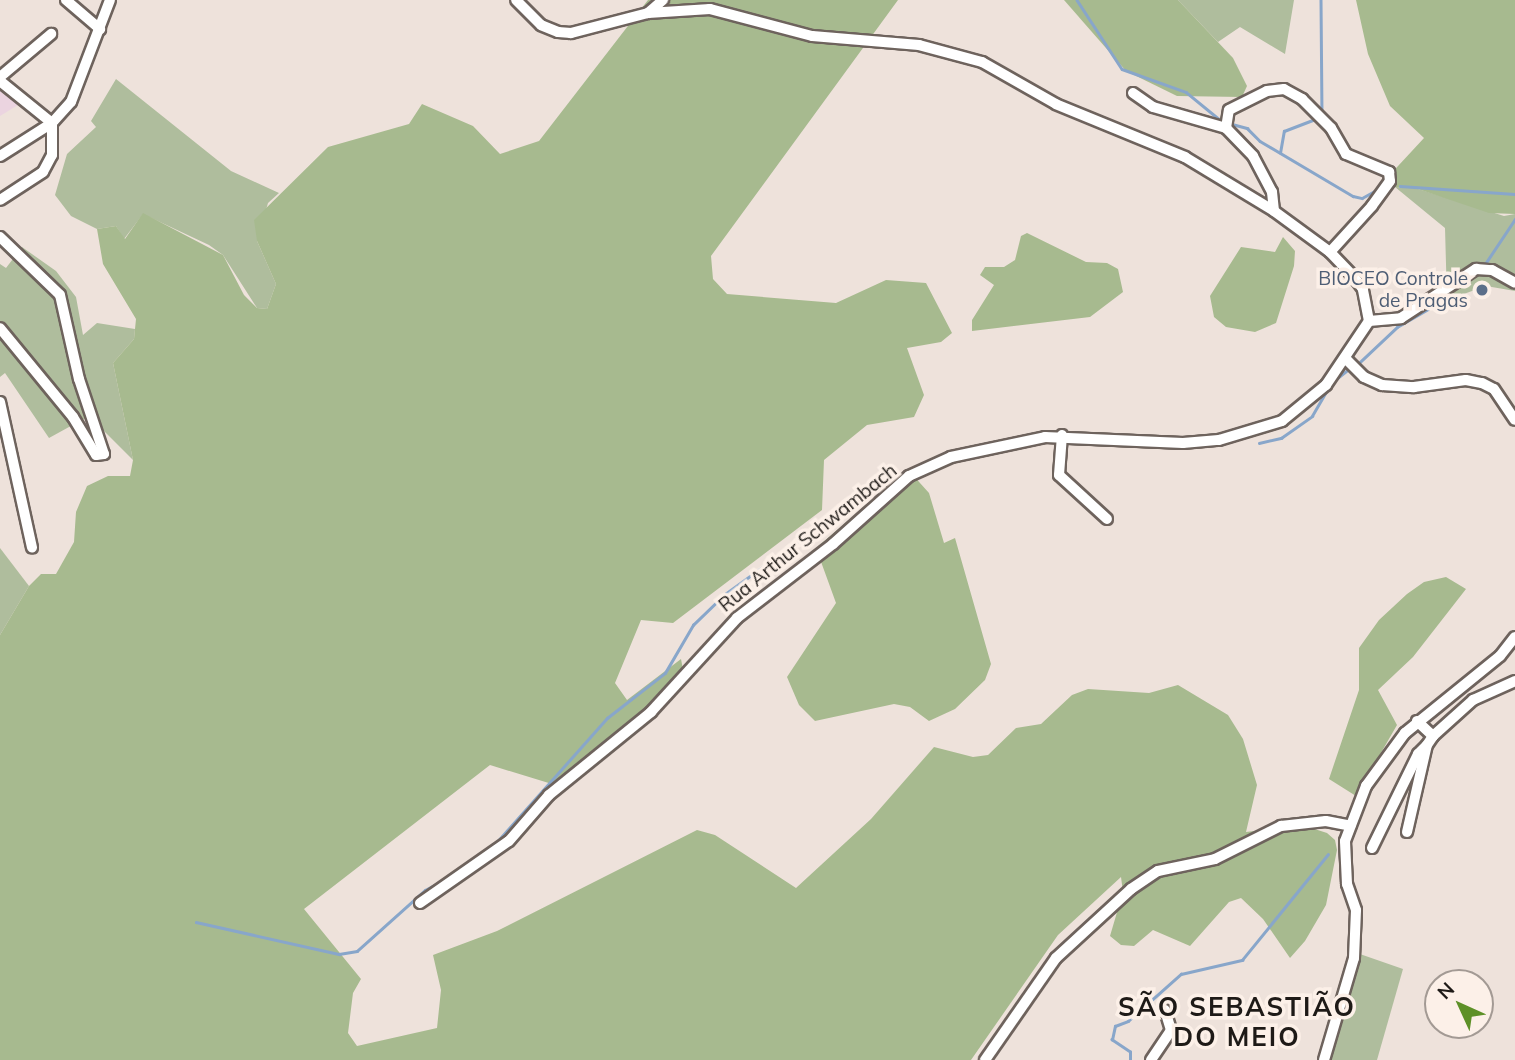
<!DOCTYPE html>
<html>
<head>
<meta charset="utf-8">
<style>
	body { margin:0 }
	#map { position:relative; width:1515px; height:1060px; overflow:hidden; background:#eee2db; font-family:Mulish,sans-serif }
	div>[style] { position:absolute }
	.education>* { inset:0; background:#ebd4e0 }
	.green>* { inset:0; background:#afbd9d }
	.forest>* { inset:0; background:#a7ba8f }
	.stream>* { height:2.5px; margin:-1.25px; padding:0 1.25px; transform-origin:1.25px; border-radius:1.25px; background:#88a6ca }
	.roads { filter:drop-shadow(2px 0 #6e635d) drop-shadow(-2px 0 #6e635d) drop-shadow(0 2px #6e635d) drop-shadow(0 -2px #6e635d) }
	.minor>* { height:10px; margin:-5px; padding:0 5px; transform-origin:5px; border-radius:5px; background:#fff }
	.dots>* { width:19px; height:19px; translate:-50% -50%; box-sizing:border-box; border:4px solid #fcf0e8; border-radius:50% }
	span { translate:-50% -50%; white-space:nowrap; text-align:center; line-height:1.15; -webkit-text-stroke:7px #fcf0e8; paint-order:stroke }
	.service-label { font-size:19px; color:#4e5e75 }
	.right { translate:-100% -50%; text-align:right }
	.street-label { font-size:19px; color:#1e1a17 }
	.district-label { font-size:26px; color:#1e1a17; font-weight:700; letter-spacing:2px }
	.north { position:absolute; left:1424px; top:969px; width:70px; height:70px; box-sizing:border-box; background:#fcf0e8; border:2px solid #a39a94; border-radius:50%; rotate:315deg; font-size:19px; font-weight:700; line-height:28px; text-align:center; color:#1e1a17 }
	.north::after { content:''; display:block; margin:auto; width:24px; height:32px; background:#5d9027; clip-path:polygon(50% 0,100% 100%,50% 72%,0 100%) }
</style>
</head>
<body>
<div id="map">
	<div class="education">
		<div style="clip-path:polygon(0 91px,18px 105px,0 116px)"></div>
	</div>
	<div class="green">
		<div style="clip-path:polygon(1178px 0,1294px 0,1285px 54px,1240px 27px,1218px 42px)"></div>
		<div style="clip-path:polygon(116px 79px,231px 171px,279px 193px,268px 203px,257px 241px,276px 284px,267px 309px,257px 308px,223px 255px,209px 245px,143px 214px,124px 239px,116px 226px,97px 229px,71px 216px,55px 195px,67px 154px,96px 127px,91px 121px)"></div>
		<div style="clip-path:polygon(1395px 187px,1415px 188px,1504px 216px,1515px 214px,1515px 291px,1486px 286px,1447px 300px,1445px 228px)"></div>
		<div style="clip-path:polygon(22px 247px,56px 271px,76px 297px,83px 335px,97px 323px,135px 329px,134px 339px,113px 363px,133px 460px,89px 416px,49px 438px,5px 373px,0 377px,0 264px,6px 268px)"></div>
		<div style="clip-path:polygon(0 548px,29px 586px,0 635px)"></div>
		<div style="clip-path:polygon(1357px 953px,1403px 969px,1377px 1060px,1318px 1060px)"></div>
	</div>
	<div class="forest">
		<div style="clip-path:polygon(648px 0,898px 0,711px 256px,713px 279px,727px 294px,836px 303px,886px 280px,926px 283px,952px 333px,941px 342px,907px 348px,924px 395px,914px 417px,867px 425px,824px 460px,822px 510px,673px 623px,641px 620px,615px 683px,627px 700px,681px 659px,684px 675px,680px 689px,651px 716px,552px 784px,490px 765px,304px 909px,361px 979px,353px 993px,348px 1033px,357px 1046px,437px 1028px,441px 990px,433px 955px,497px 931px,697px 830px,715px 835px,796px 888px,871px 819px,934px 747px,973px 757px,988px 755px,1016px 728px,1041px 724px,1072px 695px,1088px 689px,1149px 693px,1178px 685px,1228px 715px,1243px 739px,1257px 785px,1246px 832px,1302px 825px,1327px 833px,1335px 840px,1337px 850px,1326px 905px,1305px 941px,1290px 958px,1263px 919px,1241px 898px,1229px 902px,1190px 946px,1153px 930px,1134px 946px,1121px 945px,1110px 936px,1123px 892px,1121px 877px,1058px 935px,971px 1060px,0 1060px,0 635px,29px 586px,41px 574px,56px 574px,74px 542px,76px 512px,87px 486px,108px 476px,130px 476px,133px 460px,113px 363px,134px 339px,136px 319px,103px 264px,97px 229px,116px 226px,125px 239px,143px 213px,223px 255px,244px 295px,257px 308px,267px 309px,276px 284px,257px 241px,254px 220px,328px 147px,409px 124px,422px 104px,473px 126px,500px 154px,539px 141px)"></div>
		<div style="clip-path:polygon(1064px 0,1178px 0,1233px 58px,1247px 86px,1242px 97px,1177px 96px,1126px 71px)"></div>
		<div style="clip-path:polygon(1356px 0,1515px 0,1515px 214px,1489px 213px,1415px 188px,1395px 187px,1386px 179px,1424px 138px,1390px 106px,1368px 54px)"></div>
		<div style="clip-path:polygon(1027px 233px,1086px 262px,1107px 263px,1118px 269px,1123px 292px,1090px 317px,972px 331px,972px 320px,994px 285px,980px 275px,985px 267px,1004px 267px,1015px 260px,1021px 236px)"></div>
		<div style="clip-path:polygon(1283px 237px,1295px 251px,1294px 266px,1276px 323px,1255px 332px,1226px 327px,1214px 317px,1210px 296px,1241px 247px,1275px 252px)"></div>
		<div style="clip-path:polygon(911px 473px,929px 493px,944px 543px,955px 538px,991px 664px,985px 680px,955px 709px,929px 721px,910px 707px,894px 704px,815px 721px,799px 705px,787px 677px,836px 603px,816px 548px,903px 474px)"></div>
		<div style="clip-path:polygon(1446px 577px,1466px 589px,1413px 657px,1378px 690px,1397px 725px,1356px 796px,1329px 779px,1359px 690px,1359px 648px,1379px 620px,1407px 594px,1424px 582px)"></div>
	</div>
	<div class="stream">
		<div style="left:1077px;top:0;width:82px;rotate:56.9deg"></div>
		<div style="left:1122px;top:69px;width:68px;rotate:19.8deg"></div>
		<div style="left:1186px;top:92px;width:43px;rotate:39.3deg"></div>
		<div style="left:1321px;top:0;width:114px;rotate:89.5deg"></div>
		<div style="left:1232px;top:124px;width:16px;rotate:15deg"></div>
		<div style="left:1247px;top:128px;width:18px;rotate:45deg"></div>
		<div style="left:1260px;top:141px;width:108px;rotate:30.6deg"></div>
		<div style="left:1353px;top:196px;width:9px;rotate:13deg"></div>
		<div style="left:1362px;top:198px;width:21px;rotate:-29deg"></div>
		<div style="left:1280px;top:153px;width:22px;rotate:-80deg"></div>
		<div style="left:1284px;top:131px;width:33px;rotate:-21deg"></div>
		<div style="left:1400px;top:186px;width:115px;rotate:4deg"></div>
		<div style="left:1485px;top:264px;width:54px;rotate:-56.3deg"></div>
		<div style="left:1360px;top:362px;width:51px;rotate:-43.4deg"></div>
		<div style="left:1397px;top:327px;width:36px;rotate:-30deg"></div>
		<div style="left:1336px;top:379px;width:18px;rotate:-38deg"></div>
		<div style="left:1259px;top:443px;width:23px;rotate:-13deg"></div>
		<div style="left:1281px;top:438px;width:38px;rotate:-35deg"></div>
		<div style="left:1312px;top:416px;width:30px;rotate:-60deg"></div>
		<div style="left:494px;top:845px;width:170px;rotate:-48.3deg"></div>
		<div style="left:607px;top:718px;width:73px;rotate:-37.8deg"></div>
		<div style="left:665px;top:673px;width:56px;rotate:-59.7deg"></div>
		<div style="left:693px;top:625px;width:45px;rotate:-44.1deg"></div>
		<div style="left:725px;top:594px;width:135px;rotate:-35.7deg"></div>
		<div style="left:196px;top:922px;width:147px;rotate:12.6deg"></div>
		<div style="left:339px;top:954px;width:18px;rotate:-9deg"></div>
		<div style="left:357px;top:951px;width:91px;rotate:-41.9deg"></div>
		<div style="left:425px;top:890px;width:27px;rotate:-28deg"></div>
		<div style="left:1130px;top:1060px;width:8px;rotate:-90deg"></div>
		<div style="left:1130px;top:1052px;width:22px;rotate:-146deg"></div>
		<div style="left:1112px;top:1040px;width:14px;rotate:-78deg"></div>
		<div style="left:1115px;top:1026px;width:14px;rotate:-21deg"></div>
		<div style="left:1128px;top:1021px;width:71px;rotate:-41.6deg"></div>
		<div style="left:1181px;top:974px;width:63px;rotate:-12.9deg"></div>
		<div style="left:1242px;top:960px;width:136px;rotate:-50.9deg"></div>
	</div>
	<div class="roads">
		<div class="minor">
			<div style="left:66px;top:0;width:45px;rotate:40.5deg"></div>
			<div style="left:648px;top:13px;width:20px;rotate:-41deg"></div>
			<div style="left:0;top:77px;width:67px;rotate:-40.1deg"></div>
			<div style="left:0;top:81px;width:67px;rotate:38.9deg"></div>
			<div style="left:52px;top:123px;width:32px;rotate:90deg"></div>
			<div style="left:52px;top:155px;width:19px;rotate:118deg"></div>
			<div style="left:43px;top:172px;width:51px;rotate:146.9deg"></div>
			<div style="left:1133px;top:93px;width:24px;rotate:35deg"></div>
			<div style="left:1153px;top:107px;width:76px;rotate:16deg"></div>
			<div style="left:1226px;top:128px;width:39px;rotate:46deg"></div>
			<div style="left:1253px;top:156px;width:41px;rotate:62.2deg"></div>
			<div style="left:1272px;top:192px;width:19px;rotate:84deg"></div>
			<div style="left:1226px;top:128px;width:18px;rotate:-81deg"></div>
			<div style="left:1229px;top:110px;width:42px;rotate:-26.6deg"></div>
			<div style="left:1267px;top:91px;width:17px;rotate:-7deg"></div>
			<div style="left:1284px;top:89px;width:21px;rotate:29deg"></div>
			<div style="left:1302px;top:99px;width:41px;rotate:45deg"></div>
			<div style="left:1331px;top:128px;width:30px;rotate:60deg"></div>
			<div style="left:1346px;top:154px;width:47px;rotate:22.7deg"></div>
			<div style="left:1389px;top:172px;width:9px;rotate:84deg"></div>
			<div style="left:1390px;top:181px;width:31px;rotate:126deg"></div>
			<div style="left:1372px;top:206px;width:62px;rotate:132.4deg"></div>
			<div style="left:0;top:156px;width:62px;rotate:-32.4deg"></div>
			<div style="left:52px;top:123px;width:28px;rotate:-48deg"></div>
			<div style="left:71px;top:102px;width:109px;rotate:-69.1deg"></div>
			<div style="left:0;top:237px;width:83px;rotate:44deg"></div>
			<div style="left:60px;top:295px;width:86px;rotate:77.3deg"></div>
			<div style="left:79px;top:379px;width:79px;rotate:71.6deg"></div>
			<div style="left:104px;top:454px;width:8px;rotate:173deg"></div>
			<div style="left:96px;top:455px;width:44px;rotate:-121.2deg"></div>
			<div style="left:73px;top:417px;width:115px;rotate:-129.4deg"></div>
			<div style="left:1369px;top:321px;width:32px;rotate:-5deg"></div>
			<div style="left:1401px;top:318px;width:90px;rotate:-33.2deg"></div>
			<div style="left:1476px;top:269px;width:16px;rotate:4deg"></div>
			<div style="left:1492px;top:270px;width:26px;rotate:29deg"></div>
			<div style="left:1347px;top:360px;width:24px;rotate:45deg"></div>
			<div style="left:1364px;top:377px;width:20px;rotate:24deg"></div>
			<div style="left:1382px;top:385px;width:32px;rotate:4deg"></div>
			<div style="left:1414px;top:387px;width:52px;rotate:-7.7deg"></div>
			<div style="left:1466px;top:380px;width:16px;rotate:11deg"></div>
			<div style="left:1482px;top:383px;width:13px;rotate:27deg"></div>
			<div style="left:1494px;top:389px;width:37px;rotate:56deg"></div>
			<div style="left:0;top:402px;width:149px;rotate:77.6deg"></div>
			<div style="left:1062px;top:435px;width:40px;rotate:94.3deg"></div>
			<div style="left:1059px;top:475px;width:65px;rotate:42.5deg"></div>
			<div style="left:1433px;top:736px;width:54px;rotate:-42deg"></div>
			<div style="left:1473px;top:700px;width:46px;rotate:-24.3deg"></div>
			<div style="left:1407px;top:832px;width:89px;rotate:-77.1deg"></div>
			<div style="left:1427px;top:745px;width:11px;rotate:-56deg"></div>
			<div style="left:1433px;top:736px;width:22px;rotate:-137deg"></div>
			<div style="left:1372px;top:848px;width:105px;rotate:-63.9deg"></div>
			<div style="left:1418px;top:754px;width:11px;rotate:-45deg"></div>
			<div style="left:420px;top:903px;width:108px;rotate:-34.9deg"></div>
			<div style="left:509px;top:841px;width:61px;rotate:-49deg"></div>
			<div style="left:549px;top:795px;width:132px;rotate:-39.1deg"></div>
			<div style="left:651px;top:712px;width:127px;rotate:-47.5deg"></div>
			<div style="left:737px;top:618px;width:121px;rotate:-37.6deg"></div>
			<div style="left:833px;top:544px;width:102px;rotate:-41.8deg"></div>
			<div style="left:909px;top:476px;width:46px;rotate:-24.3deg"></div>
			<div style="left:951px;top:457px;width:96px;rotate:-12deg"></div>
			<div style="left:1045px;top:437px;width:138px;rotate:2.5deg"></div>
			<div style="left:1183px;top:443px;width:36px;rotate:-5deg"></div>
			<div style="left:1219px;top:440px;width:66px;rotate:-16.8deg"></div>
			<div style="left:1282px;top:421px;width:57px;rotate:-39.3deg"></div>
			<div style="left:1326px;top:385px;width:77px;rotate:-56.1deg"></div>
			<div style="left:1369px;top:321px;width:33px;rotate:-101deg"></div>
			<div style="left:1363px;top:289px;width:15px;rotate:-127deg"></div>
			<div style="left:1354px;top:277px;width:35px;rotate:-134deg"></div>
			<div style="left:1330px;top:252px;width:69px;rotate:-143.8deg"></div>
			<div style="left:1274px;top:211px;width:104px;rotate:-148.8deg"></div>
			<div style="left:1185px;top:157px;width:139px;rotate:-157.7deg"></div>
			<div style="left:1056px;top:104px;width:85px;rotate:-150.4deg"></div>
			<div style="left:982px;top:62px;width:65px;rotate:-164.9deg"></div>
			<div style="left:919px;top:45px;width:107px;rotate:-175.2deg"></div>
			<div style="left:812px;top:36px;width:106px;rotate:-165.2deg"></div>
			<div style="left:710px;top:9px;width:62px;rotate:176.3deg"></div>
			<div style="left:648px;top:13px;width:80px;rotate:165.4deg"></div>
			<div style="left:571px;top:33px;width:13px;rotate:-176deg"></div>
			<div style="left:558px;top:32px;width:18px;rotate:-158deg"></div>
			<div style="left:541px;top:25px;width:35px;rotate:-135deg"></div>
			<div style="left:985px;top:1060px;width:124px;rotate:-55.2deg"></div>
			<div style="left:1056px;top:958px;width:102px;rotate:-42.6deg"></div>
			<div style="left:1131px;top:889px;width:32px;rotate:-34deg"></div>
			<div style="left:1158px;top:871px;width:58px;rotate:-11.9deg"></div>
			<div style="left:1215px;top:859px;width:74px;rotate:-26.6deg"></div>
			<div style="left:1281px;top:826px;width:45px;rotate:-6.3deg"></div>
			<div style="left:1326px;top:821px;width:25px;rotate:11deg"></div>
			<div style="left:1151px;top:1060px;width:36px;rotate:-56deg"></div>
			<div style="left:1171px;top:1030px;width:21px;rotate:-107deg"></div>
			<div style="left:1324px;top:1060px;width:106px;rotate:-73.6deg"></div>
			<div style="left:1354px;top:958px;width:48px;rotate:-87.6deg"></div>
			<div style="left:1356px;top:910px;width:28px;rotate:-109deg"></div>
			<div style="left:1347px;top:884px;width:43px;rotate:-92.7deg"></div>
			<div style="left:1345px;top:841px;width:59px;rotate:-69.1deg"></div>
			<div style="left:1366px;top:786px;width:66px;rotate:-53.7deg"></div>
			<div style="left:1405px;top:733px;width:122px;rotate:-39deg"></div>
			<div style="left:1500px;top:656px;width:24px;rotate:-52deg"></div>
		</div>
	</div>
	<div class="dots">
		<div style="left:1482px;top:290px;background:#5c6f8a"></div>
	</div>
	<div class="service-label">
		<span class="right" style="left:1468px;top:290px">BIOCEO Controle<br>de Pragas</span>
	</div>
	<div class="street-label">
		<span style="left:808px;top:538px;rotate:-39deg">Rua Arthur Schwambach</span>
	</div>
	<div class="district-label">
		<span style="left:1237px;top:1022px">SÃO SEBASTIÃO<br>DO MEIO</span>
	</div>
	<div class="north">N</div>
</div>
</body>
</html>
